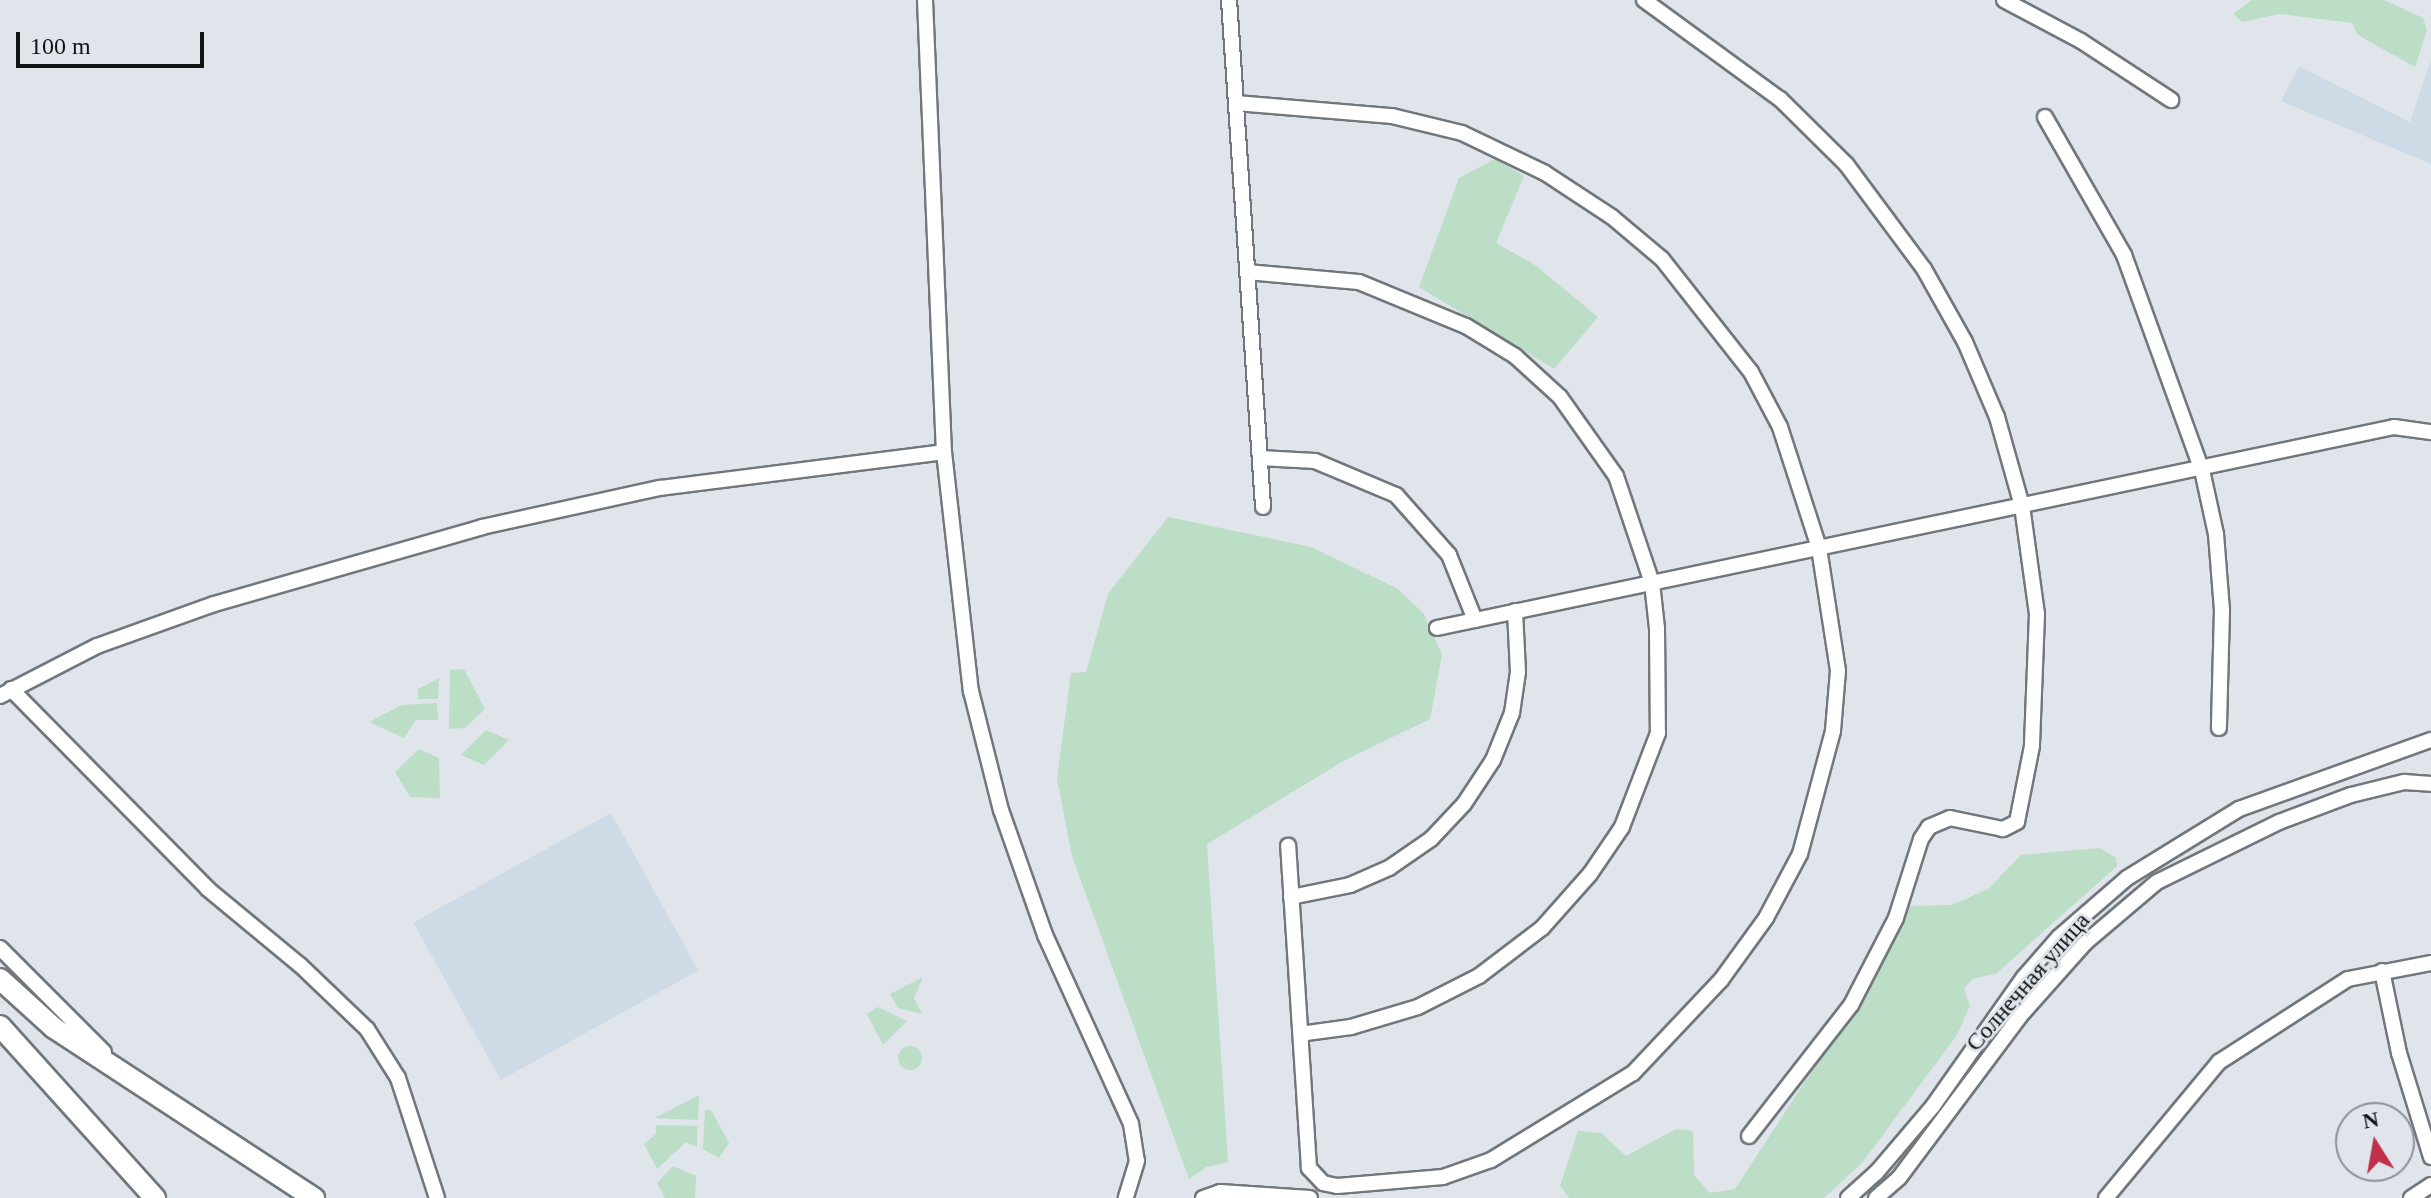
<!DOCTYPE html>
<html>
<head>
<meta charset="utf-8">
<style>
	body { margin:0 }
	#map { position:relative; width:2431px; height:1198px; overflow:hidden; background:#dfe5eb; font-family:"Times New Roman",serif }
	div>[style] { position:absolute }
	.built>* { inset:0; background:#cedae5; transform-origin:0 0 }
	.green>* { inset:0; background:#bcddc6 }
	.round { border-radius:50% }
	.roads { filter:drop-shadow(2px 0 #71777c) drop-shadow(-2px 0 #71777c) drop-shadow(0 2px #71777c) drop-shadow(0 -2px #71777c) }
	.street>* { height:14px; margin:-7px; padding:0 7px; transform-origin:7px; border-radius:7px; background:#fff }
	.secondary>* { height:20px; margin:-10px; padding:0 10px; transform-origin:10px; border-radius:10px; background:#fff }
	span { translate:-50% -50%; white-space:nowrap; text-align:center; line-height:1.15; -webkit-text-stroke:6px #dfe5eb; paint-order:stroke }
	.street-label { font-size:24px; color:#101214 }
	.north { position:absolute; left:2335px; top:1102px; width:80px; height:80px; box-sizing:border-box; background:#dfe5eb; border:2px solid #8c9195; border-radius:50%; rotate:349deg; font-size:22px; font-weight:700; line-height:32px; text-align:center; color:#101214 }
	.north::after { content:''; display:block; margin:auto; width:28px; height:36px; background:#c0304b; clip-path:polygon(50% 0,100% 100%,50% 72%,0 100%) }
	.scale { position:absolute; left:16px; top:32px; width:188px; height:36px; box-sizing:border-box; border:4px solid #101214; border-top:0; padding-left:10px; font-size:24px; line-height:28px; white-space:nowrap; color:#101214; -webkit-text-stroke:6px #dfe5eb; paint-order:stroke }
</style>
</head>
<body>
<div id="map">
	<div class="built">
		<div style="clip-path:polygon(2431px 60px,2431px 164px,2281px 101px,2299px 66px,2410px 122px)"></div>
		<div style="left:611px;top:813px;width:180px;height:226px;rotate:61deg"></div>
	</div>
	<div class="green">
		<div style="clip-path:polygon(2252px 0,2384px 0,2423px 18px,2427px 30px,2415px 67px,2358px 35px,2352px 23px,2279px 14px,2242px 22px,2233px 14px)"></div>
		<div style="clip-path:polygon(1495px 159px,1524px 176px,1496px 243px,1535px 265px,1598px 317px,1554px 369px,1419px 287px,1459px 178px)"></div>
		<div style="clip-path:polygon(1168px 517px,1311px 547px,1398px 589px,1424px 614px,1442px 655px,1430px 719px,1345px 760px,1207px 844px,1228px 1162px,1206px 1167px,1189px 1179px,1072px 856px,1057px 779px,1071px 673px,1086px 672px,1108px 594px)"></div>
		<div style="clip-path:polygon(464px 669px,485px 709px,465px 728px,449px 729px,450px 670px)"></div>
		<div style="clip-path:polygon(439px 678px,438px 699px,418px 699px,418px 689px)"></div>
		<div style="clip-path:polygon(437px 703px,438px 720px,416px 720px,404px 738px,369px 722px,402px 705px)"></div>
		<div style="clip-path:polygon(486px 730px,509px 740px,484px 765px,461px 755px)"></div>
		<div style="clip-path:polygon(419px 749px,439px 758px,440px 798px,410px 797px,395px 772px)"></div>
		<div style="clip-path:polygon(2100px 848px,2116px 858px,2117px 866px,1997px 973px,1972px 979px,1964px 989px,1970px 1006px,1957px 1035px,1862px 1163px,1824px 1198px,1569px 1198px,1560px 1186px,1578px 1131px,1601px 1133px,1626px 1156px,1676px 1129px,1693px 1131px,1694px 1175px,1710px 1193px,1735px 1189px,1875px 974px,1906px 906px,1952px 905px,1988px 889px,2021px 855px)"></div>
		<div style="clip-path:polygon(923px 977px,914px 998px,922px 1014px,898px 1008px,890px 994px)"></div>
		<div style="clip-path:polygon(878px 1007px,907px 1021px,883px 1045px,867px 1014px)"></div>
		<div class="round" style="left:898px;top:1046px;width:24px;height:24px"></div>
		<div style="clip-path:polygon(699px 1095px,698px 1120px,655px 1118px)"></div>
		<div style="clip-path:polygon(705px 1110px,711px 1110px,729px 1143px,719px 1158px,703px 1149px)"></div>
		<div style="clip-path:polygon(656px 1125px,697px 1126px,697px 1147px,686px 1142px,657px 1169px,644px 1144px,656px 1134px)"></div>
		<div style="clip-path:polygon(673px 1166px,696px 1176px,695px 1198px,665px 1198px,657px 1183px)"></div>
	</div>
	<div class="roads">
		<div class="street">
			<div style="left:925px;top:0;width:452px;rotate:87.6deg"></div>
			<div style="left:944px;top:452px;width:241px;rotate:83.6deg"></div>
			<div style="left:971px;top:691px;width:123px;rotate:75.9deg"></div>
			<div style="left:1001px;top:810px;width:133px;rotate:70.6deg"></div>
			<div style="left:1045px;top:935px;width:208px;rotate:65.5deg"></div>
			<div style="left:1131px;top:1124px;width:37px;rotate:81deg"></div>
			<div style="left:1137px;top:1161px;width:39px;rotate:107deg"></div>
			<div style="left:1229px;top:0;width:508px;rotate:86.16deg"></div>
			<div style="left:1644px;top:0;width:168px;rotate:36.1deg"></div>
			<div style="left:1780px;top:99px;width:93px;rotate:44.6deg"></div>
			<div style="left:1846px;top:164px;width:131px;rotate:53.4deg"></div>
			<div style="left:1924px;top:269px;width:84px;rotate:60.7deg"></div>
			<div style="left:1965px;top:342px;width:82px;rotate:66.9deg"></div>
			<div style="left:1997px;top:417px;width:92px;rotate:74.3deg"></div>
			<div style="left:2022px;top:506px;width:109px;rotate:82.1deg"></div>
			<div style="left:2037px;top:614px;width:132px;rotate:92.2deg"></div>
			<div style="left:2032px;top:746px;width:77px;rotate:101.2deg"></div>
			<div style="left:2017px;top:822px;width:16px;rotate:153deg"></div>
			<div style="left:2003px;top:829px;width:54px;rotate:-168.3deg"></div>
			<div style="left:1950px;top:818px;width:23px;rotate:157deg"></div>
			<div style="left:1929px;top:827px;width:14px;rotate:124deg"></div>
			<div style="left:1921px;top:839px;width:83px;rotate:107.6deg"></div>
			<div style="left:1896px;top:918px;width:98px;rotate:117.3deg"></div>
			<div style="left:1851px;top:1005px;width:166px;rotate:127.9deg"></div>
			<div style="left:2004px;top:0;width:87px;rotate:28deg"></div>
			<div style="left:2081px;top:41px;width:108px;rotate:33.2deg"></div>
			<div style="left:1236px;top:103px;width:157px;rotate:4.8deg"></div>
			<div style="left:1392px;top:116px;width:72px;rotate:13.7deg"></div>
			<div style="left:1462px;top:133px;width:92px;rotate:25.7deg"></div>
			<div style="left:1545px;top:173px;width:80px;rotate:33.3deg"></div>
			<div style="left:1612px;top:217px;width:65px;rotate:40deg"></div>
			<div style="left:1662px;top:259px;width:144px;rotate:51.8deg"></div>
			<div style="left:1751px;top:372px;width:62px;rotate:62.2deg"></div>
			<div style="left:1780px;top:427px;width:127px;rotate:72.1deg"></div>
			<div style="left:1819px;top:548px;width:124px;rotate:81.2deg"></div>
			<div style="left:1838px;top:671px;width:60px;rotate:94.8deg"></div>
			<div style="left:1833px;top:731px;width:127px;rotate:105deg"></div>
			<div style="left:1800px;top:854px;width:72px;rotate:118deg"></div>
			<div style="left:1766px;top:918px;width:77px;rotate:126deg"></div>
			<div style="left:1721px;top:980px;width:128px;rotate:133.4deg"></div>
			<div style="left:1633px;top:1073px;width:167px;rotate:148.5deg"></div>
			<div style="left:1491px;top:1160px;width:51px;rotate:160.5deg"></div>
			<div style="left:1443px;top:1177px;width:106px;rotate:175.1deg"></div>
			<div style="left:1337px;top:1186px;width:14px;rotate:-168deg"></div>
			<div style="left:1323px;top:1183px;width:21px;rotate:-133deg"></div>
			<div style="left:1309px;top:1168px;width:323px;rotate:-93.7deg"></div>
			<div style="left:2045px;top:117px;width:159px;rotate:60.2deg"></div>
			<div style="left:2124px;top:255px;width:229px;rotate:70.1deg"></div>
			<div style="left:2202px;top:470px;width:66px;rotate:77.7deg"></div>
			<div style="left:2216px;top:534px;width:76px;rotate:85.5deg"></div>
			<div style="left:2222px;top:610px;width:118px;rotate:91.5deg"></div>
			<div style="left:1247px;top:272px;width:112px;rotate:5.1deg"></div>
			<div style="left:1359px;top:282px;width:116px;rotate:22.4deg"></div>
			<div style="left:1466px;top:326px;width:57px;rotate:31.5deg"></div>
			<div style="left:1515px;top:356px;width:61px;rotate:42.3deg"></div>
			<div style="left:1560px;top:397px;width:97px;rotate:54.7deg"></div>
			<div style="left:1616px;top:476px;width:113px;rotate:71.4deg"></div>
			<div style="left:1652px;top:583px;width:45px;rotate:83.7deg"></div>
			<div style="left:1657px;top:628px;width:105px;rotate:89.5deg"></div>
			<div style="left:1658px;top:733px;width:101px;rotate:111deg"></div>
			<div style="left:1622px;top:827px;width:57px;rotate:124.2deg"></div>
			<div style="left:1590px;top:874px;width:72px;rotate:131.6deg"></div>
			<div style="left:1542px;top:928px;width:79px;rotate:142.7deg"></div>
			<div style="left:1479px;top:976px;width:68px;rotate:153.1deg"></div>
			<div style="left:1418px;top:1007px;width:70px;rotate:163.4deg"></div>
			<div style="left:1351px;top:1027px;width:51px;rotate:172.2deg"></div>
			<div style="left:1260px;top:458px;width:55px;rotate:3.1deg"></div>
			<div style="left:1315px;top:461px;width:88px;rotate:22.8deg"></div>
			<div style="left:1396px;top:495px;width:80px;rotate:48.5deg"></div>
			<div style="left:1449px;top:555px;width:70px;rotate:68.2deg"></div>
			<div style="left:1437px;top:628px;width:978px;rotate:-11.86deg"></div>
			<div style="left:2394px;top:427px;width:37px;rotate:8deg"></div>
			<div style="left:11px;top:689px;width:281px;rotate:45.4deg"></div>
			<div style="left:208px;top:889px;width:119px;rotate:39.6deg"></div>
			<div style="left:300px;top:965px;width:93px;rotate:43.7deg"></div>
			<div style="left:367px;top:1029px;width:58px;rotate:57.7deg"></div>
			<div style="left:398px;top:1078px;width:126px;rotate:72deg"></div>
			<div style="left:0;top:696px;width:109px;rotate:-27.3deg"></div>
			<div style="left:97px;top:646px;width:124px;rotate:-19.7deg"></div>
			<div style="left:214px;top:604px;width:279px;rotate:-16deg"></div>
			<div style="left:482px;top:527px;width:182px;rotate:-12.4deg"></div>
			<div style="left:660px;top:488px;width:286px;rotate:-7.2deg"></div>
			<div style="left:1291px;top:897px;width:60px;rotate:-11.5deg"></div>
			<div style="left:1350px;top:885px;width:43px;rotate:-23.6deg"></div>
			<div style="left:1389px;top:868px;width:51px;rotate:-34.6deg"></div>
			<div style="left:1431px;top:839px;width:48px;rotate:-46.7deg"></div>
			<div style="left:1464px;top:804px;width:53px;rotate:-56.6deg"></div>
			<div style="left:1493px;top:760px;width:51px;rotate:-68deg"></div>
			<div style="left:1512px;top:713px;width:41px;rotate:-81.7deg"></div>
			<div style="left:1518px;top:672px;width:61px;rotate:-92.8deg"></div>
			<div style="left:0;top:948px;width:147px;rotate:45deg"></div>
			<div style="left:2382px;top:971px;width:84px;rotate:78.3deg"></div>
			<div style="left:2399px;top:1053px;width:109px;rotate:72.9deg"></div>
			<div style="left:1203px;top:1198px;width:18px;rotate:-19deg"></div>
			<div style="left:1220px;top:1192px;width:90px;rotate:3.8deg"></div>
			<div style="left:1848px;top:1198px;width:38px;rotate:-42deg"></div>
			<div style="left:1876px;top:1173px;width:88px;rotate:-49.6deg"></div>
			<div style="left:1933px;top:1106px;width:158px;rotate:-54.8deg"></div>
			<div style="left:2024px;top:977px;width:53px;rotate:-48.8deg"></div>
			<div style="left:2059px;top:937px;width:90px;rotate:-40.9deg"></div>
			<div style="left:2127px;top:878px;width:132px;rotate:-31.6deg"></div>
			<div style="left:2239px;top:809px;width:204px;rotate:-19.8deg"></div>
			<div style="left:1876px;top:1198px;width:30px;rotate:-41deg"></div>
			<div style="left:1899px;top:1178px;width:202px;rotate:-53.2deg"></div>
			<div style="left:2020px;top:1016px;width:98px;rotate:-48.3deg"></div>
			<div style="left:2085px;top:943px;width:94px;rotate:-40.3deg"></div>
			<div style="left:2157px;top:882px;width:136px;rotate:-26.2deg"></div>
			<div style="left:2279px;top:822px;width:77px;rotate:-20.6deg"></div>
			<div style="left:2351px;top:795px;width:55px;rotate:-13.8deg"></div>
			<div style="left:2404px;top:782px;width:27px;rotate:4deg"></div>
			<div style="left:2106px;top:1198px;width:177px;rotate:-50.3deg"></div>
			<div style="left:2219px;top:1062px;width:153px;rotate:-32.8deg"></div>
			<div style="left:2348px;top:979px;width:85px;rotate:-10.9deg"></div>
			<div style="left:2411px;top:1198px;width:24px;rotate:-33deg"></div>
		</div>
		<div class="secondary">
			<div style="left:0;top:979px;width:73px;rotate:42.2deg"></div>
			<div style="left:54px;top:1028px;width:311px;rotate:33.2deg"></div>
			<div style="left:0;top:1026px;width:232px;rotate:48deg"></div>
		</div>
	</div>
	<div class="street-label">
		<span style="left:2028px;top:982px;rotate:-49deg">Солнечная улица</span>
	</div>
	<div class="north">N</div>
	<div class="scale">100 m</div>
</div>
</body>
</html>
